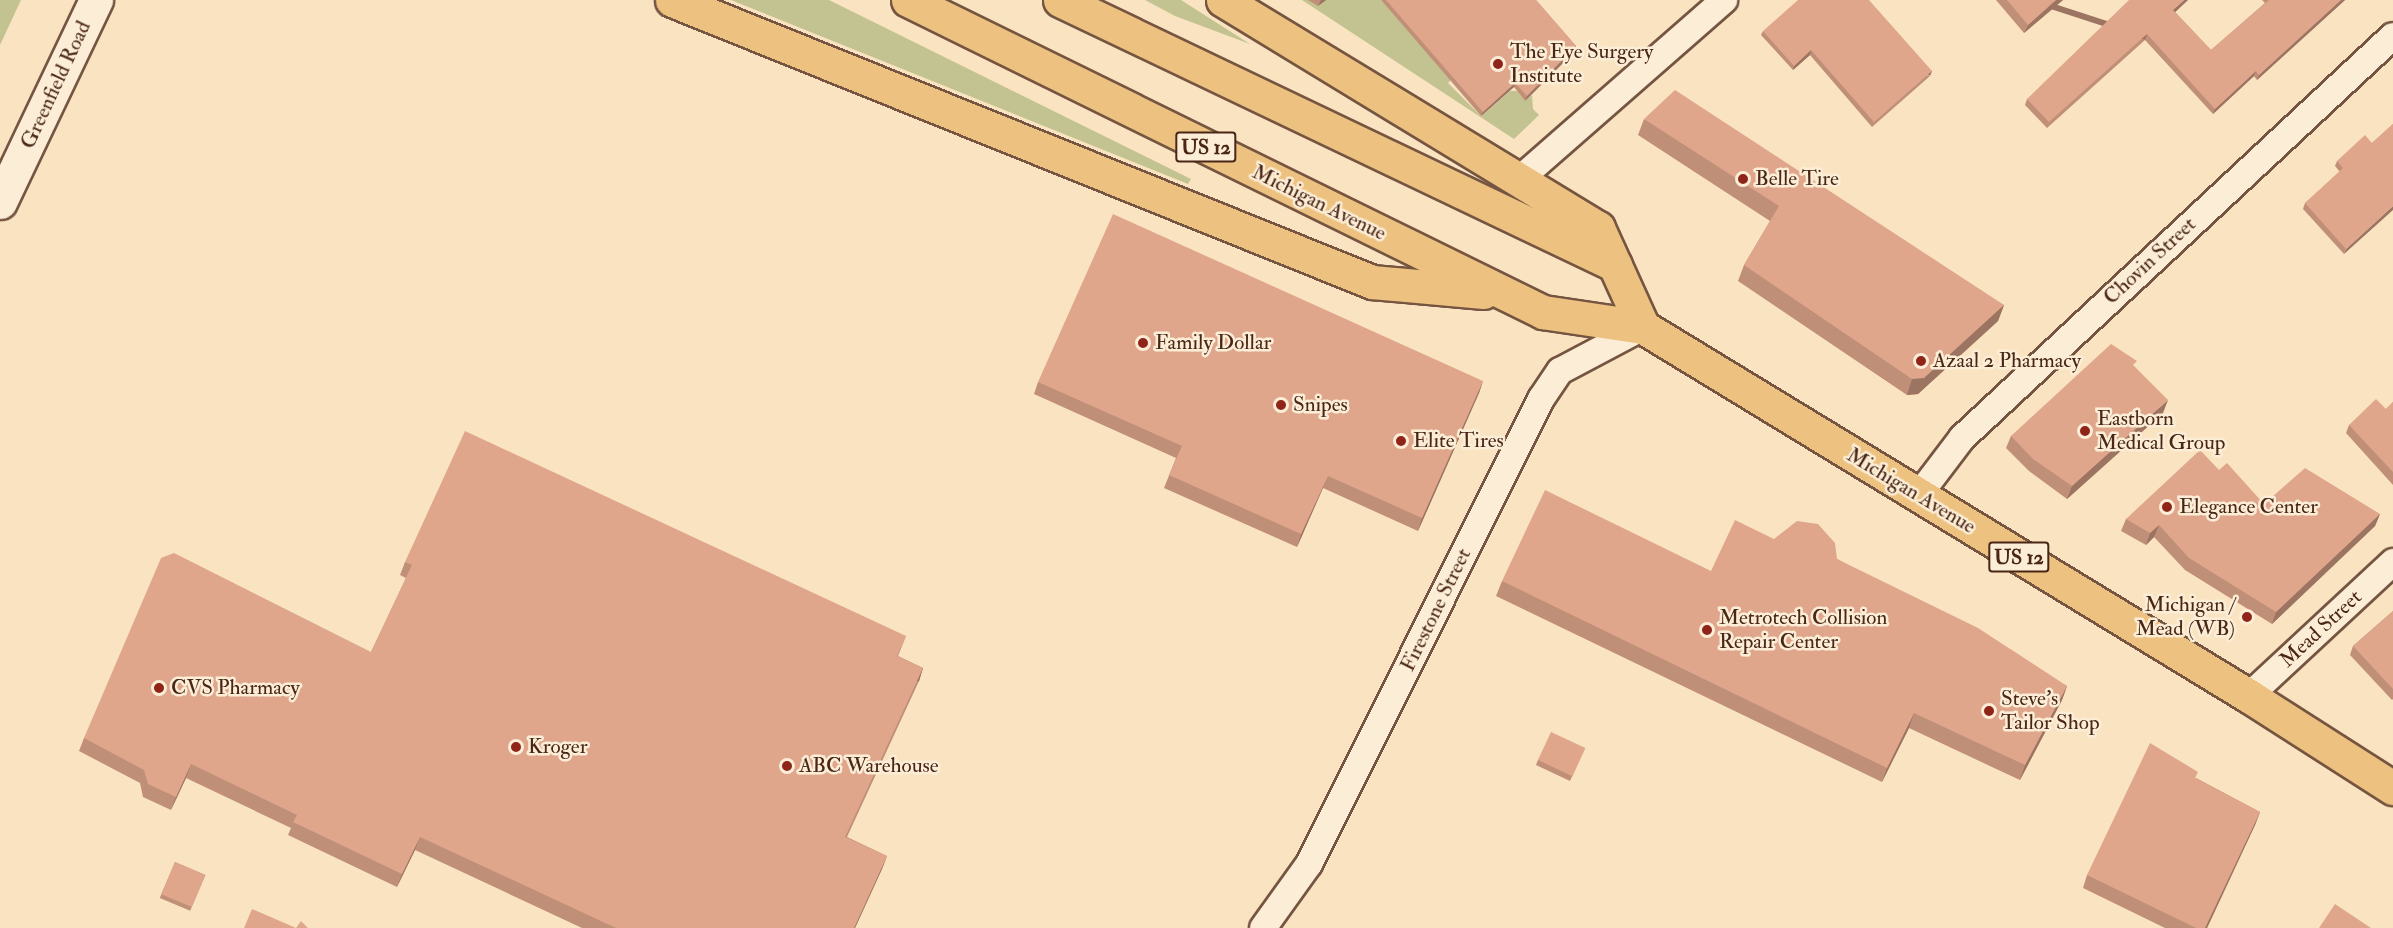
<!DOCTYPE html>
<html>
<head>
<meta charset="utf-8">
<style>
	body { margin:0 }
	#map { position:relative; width:2393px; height:928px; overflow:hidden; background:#fae3c1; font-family:"IM FELL Double Pica",serif }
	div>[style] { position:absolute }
	.green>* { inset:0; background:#c2c390 }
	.roads { filter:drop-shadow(2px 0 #755541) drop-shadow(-2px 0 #755541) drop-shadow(0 2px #755541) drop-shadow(0 -2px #755541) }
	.minor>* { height:26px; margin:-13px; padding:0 13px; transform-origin:13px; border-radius:13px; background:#fcedd7 }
	.secondary>* { height:33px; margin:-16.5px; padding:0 16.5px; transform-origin:16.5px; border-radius:16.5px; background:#fcedd7 }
	.primary>* { height:33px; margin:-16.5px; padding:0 16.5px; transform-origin:16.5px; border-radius:16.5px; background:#edc280 }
	.wall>* { inset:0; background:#c08f78; transform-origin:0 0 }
	.shaded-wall>* { inset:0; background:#9c7462; transform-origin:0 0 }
	.building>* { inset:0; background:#dfa68c; transform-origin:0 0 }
	.dots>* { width:16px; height:16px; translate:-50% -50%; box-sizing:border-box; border:3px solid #fcedd7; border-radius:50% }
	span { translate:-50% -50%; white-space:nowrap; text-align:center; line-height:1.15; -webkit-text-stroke:5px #fcedd7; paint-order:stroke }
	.shield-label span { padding:2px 4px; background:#fcedd7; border:2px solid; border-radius:4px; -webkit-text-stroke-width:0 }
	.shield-label { font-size:20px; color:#492616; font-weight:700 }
	.poi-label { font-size:21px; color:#492616 }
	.left { translate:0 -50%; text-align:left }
	.right { translate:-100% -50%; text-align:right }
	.street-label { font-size:21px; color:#492616 }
</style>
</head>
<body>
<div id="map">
	<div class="green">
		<div style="clip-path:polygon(0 0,21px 0,0 45px)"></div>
		<div style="clip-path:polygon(731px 0,829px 0,1191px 179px,1188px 184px)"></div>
		<div style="clip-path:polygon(1145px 0,1181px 0,1250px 44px,1175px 16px)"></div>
		<div style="clip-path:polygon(1302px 0,1382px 0,1451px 80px,1448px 83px,1481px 116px,1510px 91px,1517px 91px,1525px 101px,1532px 95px,1533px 109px,1539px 115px,1514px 139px)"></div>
	</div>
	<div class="roads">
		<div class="minor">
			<div style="left:1521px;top:178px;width:270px;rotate:-41.2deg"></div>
			<div style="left:1918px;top:496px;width:73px;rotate:-52.8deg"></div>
			<div style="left:1962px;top:438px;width:589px;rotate:-43.01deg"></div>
			<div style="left:2249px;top:696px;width:197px;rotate:-42.9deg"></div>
			<div style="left:1263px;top:928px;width:79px;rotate:-54.3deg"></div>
			<div style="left:1309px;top:864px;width:520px;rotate:-63.48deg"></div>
			<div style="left:1541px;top:399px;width:34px;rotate:-56deg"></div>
			<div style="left:1560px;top:371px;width:94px;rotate:-27.9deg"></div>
		</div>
		<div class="secondary">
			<div style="left:0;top:202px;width:224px;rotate:-64.6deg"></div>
		</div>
		<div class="primary">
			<div style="left:672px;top:0;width:755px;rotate:21.94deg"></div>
			<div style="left:1372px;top:282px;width:112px;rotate:5.1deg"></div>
			<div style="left:908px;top:0;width:708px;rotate:26.17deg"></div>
			<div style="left:1543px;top:312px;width:101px;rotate:8.5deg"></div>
			<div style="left:1643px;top:327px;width:710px;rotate:31.34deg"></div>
			<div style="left:2249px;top:696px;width:171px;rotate:32.6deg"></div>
			<div style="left:1060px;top:0;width:615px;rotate:25.52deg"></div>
			<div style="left:1223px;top:0;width:439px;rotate:31.3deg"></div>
			<div style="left:1598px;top:228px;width:109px;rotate:65.6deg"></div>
		</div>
	</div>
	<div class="wall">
		<div style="clip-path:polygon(1308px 0,1326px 0,1318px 6px)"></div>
		<div style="clip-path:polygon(1382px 0,1536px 0,1576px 46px,1575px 51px,1525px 101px,1514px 87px,1481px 116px,1382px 1px)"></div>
		<div style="clip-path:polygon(1996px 0,2063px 0,2024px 33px)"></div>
		<div style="clip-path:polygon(2188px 0,2175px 12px,2211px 50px,2265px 3px,2262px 0,2345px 0,2257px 80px,2254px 76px,2213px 114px,2145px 40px,2047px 128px,2025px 105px,2027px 99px)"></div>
		<div style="clip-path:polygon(1763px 31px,1930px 76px,1872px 127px,1810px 55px,1793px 70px,1761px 35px)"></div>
		<div style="clip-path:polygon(1644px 119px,2004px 305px,1998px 321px,1918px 394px,1907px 395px,1738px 281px,1744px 265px,1770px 221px,1638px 135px)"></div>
		<div style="clip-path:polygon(2393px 124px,2344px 254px,2303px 209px,2305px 203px,2340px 172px,2335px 166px,2337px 161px,2372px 143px)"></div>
		<div style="clip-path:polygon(2135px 367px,2163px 413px,2067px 499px,2029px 471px,2006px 448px,2011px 436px)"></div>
		<div style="clip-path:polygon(1483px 381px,1479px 393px,1418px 531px,1323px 488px,1297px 547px,1164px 488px,1176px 458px,1034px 394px,1038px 382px)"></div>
		<div style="clip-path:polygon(2393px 402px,2393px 485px,2346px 433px,2349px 425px,2386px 409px)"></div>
		<div style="clip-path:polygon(2219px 470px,2264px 504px,2380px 514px,2375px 526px,2272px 624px,2185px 570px,2154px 537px,2146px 545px,2121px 531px,2126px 519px)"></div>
		<div style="clip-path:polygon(1837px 559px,2067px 686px,2062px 700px,2020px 780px,1909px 728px,1882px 782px,1496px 596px,1502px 581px,1711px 571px)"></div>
		<div style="clip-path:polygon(405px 562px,906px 636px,898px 656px,923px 668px,919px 681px,847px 837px,887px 856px,882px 869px,855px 928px,582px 928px,415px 850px,397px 887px,288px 835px,291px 828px,186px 778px,171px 810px,143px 797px,140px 783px,79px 751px,84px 738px,371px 652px,406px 578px,400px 575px)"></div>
		<div style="clip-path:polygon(2393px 611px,2393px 699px,2392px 700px,2350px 655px,2353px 646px)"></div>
		<div style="clip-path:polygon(1585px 748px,1570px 781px,1536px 765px,1538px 760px)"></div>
		<div style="clip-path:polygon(2196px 778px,2260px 812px,2255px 825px,2207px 928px,2165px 928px,2083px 888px,2087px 875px)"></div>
		<div style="left:175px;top:862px;width:33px;height:39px;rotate:23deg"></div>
	</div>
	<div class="shaded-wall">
		<div style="clip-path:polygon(1321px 0,1326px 0,1318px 6px)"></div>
		<div style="clip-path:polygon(2056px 0,2063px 0,2024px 33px,2028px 25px)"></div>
		<div style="clip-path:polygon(2184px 0,2188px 0,2171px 16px,2173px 10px)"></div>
		<div style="clip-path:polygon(2341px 0,2345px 0,2257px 80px,2259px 75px)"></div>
		<div style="left:2147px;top:34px;width:6px;height:132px;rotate:108deg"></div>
		<div style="clip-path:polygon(1576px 46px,1575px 51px,1525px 101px,1527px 96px)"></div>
		<div style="clip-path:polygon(1811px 50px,1810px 55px,1793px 70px,1794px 66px)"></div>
		<div style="left:1932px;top:71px;width:5px;height:77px;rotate:112deg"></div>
		<div style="clip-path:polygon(2256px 71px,2254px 76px,2213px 114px,2215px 109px)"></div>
		<div style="clip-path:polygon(1515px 83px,1514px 87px,1481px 116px,1483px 112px)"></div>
		<div style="clip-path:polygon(2393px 206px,2393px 210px,2344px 254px,2346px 249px)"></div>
		<div style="clip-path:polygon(2004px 305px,1998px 321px,1918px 394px,1907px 395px,1912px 379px)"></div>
		<div style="clip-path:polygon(1483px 381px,1479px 393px,1418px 531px,1422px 518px)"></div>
		<div style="clip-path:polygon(2168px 400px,2163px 413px,2067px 499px,2072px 486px)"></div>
		<div style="clip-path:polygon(1328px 476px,1323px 488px,1297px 547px,1301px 534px)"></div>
		<div style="clip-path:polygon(2380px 514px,2375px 526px,2272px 624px,2276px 612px)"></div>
		<div style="clip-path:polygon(2159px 525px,2154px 537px,2146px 545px,2150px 533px)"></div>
		<div style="left:923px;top:668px;width:14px;height:186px;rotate:107deg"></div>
		<div style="clip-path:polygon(2067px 686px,2062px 700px,2020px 780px,2025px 765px)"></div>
		<div style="clip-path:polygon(1914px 713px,1909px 728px,1882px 782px,1887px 768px)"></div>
		<div style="clip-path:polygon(191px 764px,186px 778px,171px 810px,176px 797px)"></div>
		<div style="clip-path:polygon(2260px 812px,2255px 825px,2207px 928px,2205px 928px)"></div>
		<div style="clip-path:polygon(420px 837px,415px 850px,397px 887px,402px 874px)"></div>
		<div style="clip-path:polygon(887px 856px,882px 869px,855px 928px,854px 928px)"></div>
	</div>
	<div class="building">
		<div style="clip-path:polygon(1386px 0,1536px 0,1576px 46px,1527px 96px,1515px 83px,1483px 112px)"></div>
		<div style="clip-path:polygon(1798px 0,1869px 0,1932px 71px,1874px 122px,1811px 50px,1794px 66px,1763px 31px)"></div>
		<div style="clip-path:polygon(2007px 0,2056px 0,2028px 25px)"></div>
		<div style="clip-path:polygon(2129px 0,2184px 0,2173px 10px,2211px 50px,2269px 0,2341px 0,2259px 75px,2256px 71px,2215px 109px,2147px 34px,2049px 122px,2027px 99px)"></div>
		<div style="clip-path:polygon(1675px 90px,2004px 305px,1924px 378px,1912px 379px,1744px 265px,1779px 206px,1644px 119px)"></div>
		<div style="clip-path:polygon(2393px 124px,2393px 206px,2346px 249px,2305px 203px,2343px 168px,2337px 161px,2365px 135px,2372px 143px)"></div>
		<div style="clip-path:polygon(1113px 214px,1483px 381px,1422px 518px,1328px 476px,1301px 534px,1169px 475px,1182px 446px,1038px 382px)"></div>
		<div style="clip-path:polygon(2111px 344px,2137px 361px,2133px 365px,2168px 400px,2072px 486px,2033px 459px,2011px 436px)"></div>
		<div style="clip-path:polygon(2376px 399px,2386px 409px,2393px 402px,2393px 472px,2349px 425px)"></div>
		<div style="clip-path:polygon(465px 431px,906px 636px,897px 656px,923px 668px,845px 837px,887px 856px,854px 928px,616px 928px,420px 837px,402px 874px,293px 822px,297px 815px,191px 764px,176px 797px,148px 784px,144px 770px,84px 738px,161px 558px,174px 553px,371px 652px,412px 565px,405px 562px)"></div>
		<div style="clip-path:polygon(2200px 450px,2219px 470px,2227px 463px,2264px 504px,2305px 468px,2380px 514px,2276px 612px,2189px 558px,2159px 525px,2150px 533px,2126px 519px)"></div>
		<div style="clip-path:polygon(1545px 490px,1711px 571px,1735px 520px,1774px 539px,1797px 521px,1818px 524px,1835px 543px,1837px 559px,1978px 628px,2067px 686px,2025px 765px,1914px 713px,1887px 768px,1502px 581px)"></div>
		<div style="clip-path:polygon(2393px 611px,2393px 689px,2353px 646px)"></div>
		<div style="left:1551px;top:732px;width:38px;height:31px;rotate:25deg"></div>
		<div style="clip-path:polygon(2150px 743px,2198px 772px,2195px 778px,2260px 812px,2205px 928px,2196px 928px,2087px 875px)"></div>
		<div style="left:175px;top:862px;width:33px;height:35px;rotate:23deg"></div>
		<div style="clip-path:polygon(2335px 904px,2371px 928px,2319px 928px)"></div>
		<div style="clip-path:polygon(252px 909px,296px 928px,301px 921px,308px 928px,244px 928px)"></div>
	</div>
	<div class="dots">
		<div style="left:1498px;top:64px;background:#8f2418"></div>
		<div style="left:1743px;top:179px;background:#8f2418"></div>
		<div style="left:1143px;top:343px;background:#8f2418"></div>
		<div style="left:1921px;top:361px;background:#8f2418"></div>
		<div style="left:1281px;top:405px;background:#8f2418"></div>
		<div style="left:2085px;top:431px;background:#8f2418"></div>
		<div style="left:1401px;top:441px;background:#8f2418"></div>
		<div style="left:2167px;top:507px;background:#8f2418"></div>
		<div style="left:2247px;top:617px;background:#8f2418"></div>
		<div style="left:1707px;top:630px;background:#8f2418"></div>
		<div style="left:159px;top:688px;background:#8f2418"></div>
		<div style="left:1989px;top:711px;background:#8f2418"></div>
		<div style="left:516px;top:747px;background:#8f2418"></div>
		<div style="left:787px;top:766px;background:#8f2418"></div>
	</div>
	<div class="shield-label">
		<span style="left:1206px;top:147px">US 12</span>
		<span style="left:2019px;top:557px">US 12</span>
	</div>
	<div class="poi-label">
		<span class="left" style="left:1510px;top:64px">The Eye Surgery<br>Institute</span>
		<span class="left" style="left:1755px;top:179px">Belle Tire</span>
		<span class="left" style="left:1155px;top:343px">Family Dollar</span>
		<span class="left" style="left:1933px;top:361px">Azaal 2 Pharmacy</span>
		<span class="left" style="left:1293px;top:405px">Snipes</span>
		<span class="left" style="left:2097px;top:431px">Eastborn<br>Medical Group</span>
		<span class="left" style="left:1413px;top:441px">Elite Tires</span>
		<span class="left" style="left:2179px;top:507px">Elegance Center</span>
		<span class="right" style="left:2235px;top:617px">Michigan /<br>Mead (WB)</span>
		<span class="left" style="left:1719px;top:630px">Metrotech Collision<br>Repair Center</span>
		<span class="left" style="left:171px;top:688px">CVS Pharmacy</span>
		<span class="left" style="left:2001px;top:711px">Steve's<br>Tailor Shop</span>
		<span class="left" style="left:528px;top:747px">Kroger</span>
		<span class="left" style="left:799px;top:766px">ABC Warehouse</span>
	</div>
	<div class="street-label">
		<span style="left:56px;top:85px;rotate:-65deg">Greenfield Road</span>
		<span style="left:1319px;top:203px;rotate:26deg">Michigan Avenue</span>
		<span style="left:2150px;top:261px;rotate:-43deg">Chovin Street</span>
		<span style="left:1911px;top:491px;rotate:31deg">Michigan Avenue</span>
		<span style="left:1436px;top:610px;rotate:-64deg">Firestone Street</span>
		<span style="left:2321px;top:629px;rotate:-43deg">Mead Street</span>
	</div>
</div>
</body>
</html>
